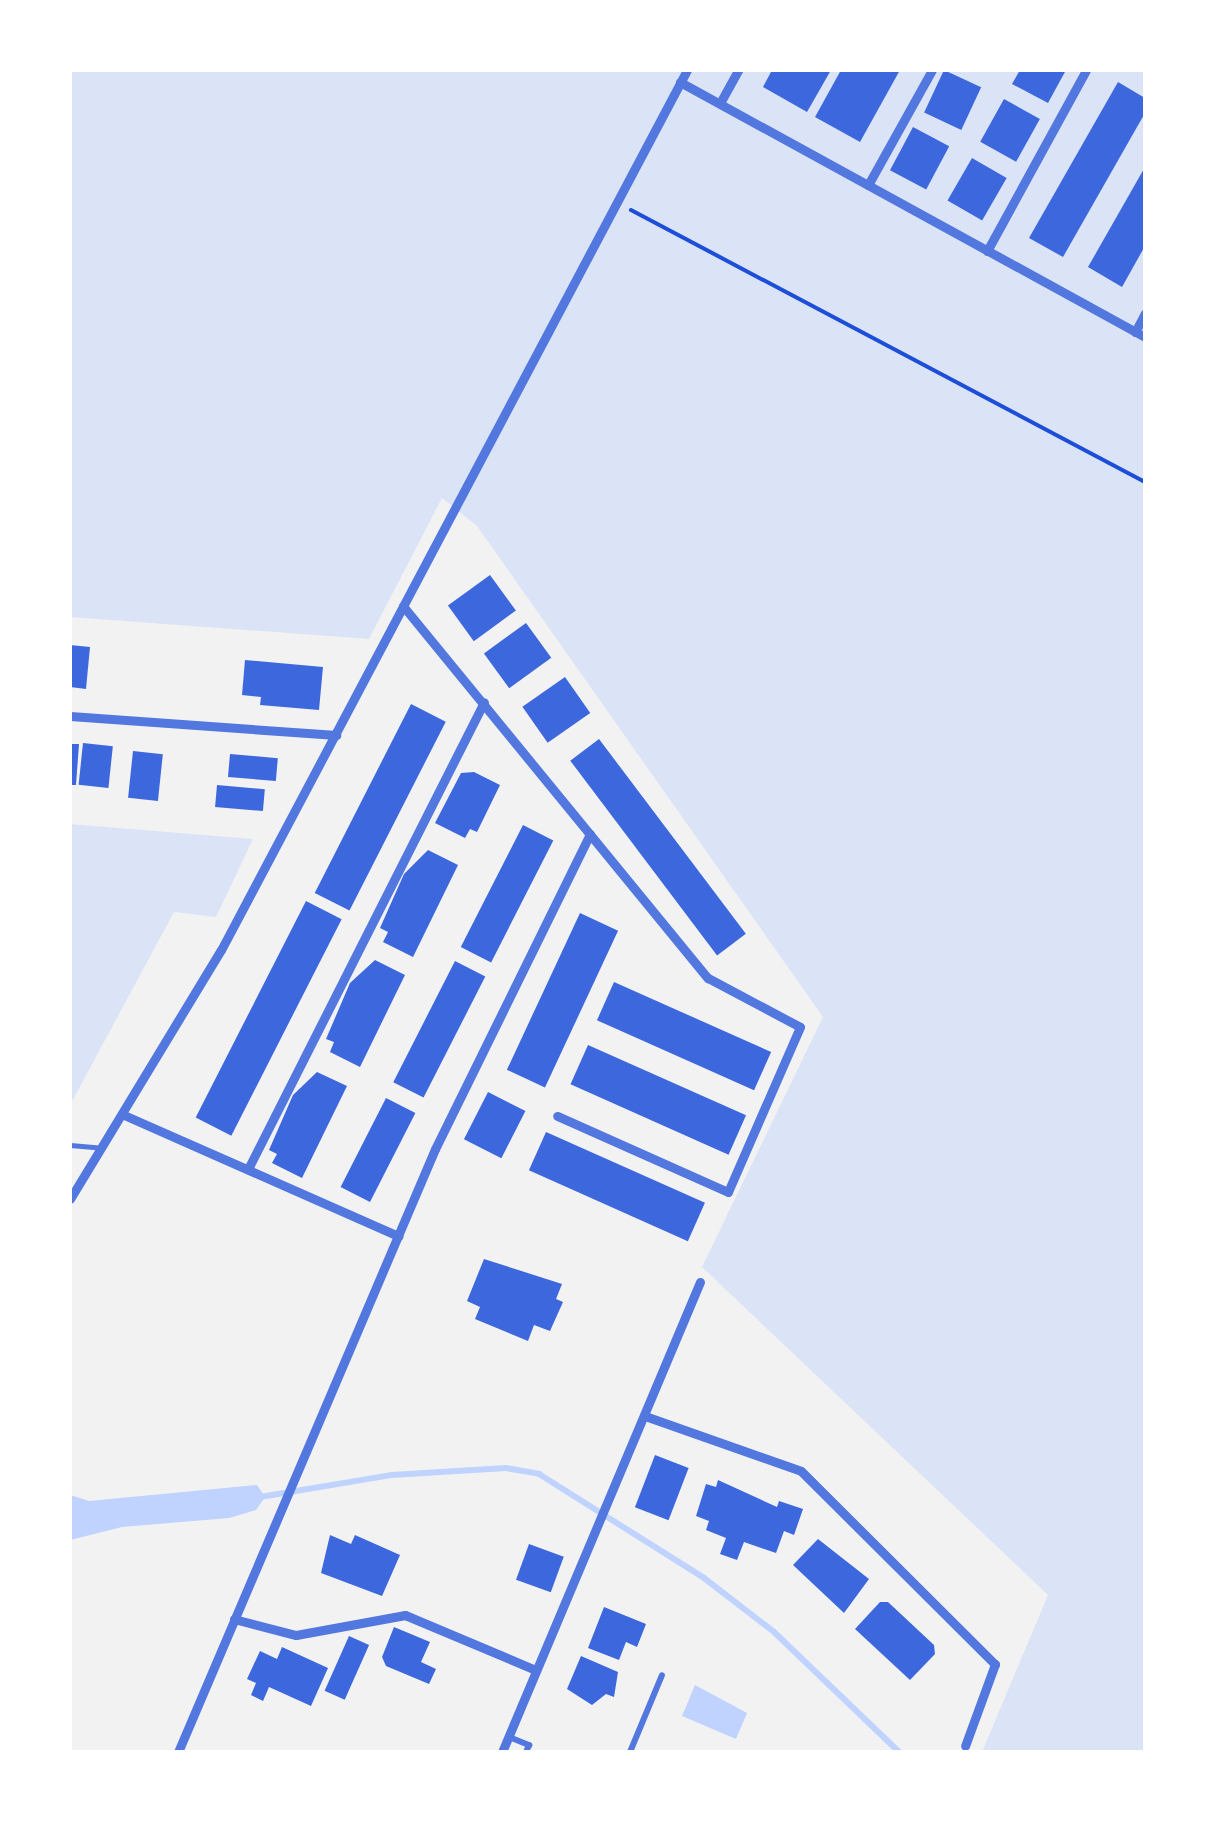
<!DOCTYPE html>
<html>
<head>
<meta charset="utf-8">
<style>
	body { margin:0 }
	#map { position:relative; width:1215px; height:1822px; overflow:hidden; background:#f2f2f2; font-family:Barlow,sans-serif }
	div>[style] { position:absolute }
	.green>* { inset:0; background:#dbe4f7 }
	.water>* { inset:0; background:#bfd3fe }
	.stream>* { height:6px; margin:-3px; padding:0 3px; transform-origin:3px; border-radius:3px; background:#bfd3fe }
	.building>* { inset:0; background:#3d67dc; transform-origin:0 0 }
	.path>* { height:4px; margin:-2px; padding:0 2px; transform-origin:2px; border-radius:2px; background:#1d4ed8 }
	.service>* { height:5px; margin:-2.5px; padding:0 2.5px; transform-origin:2.5px; border-radius:2.5px; background:#5277de }
	.pedestrian>* { height:6px; margin:-3px; padding:0 3px; transform-origin:3px; border-radius:3px; background:#5277de }
	.minor>* { height:9px; margin:-4.5px; padding:0 4.5px; transform-origin:4.5px; border-radius:4.5px; background:#5277de }
	span { translate:-50% -50%; white-space:nowrap; text-align:center; line-height:1.15; -webkit-text-stroke:10px #fff; paint-order:stroke }
	.frame { position:absolute; inset:0; border:72px solid #fff; pointer-events:none }
</style>
</head>
<body>
<div id="map">
	<div class="green">
		<div style="clip-path:polygon(70px 70px,1145px 70px,1145px 1752px,982px 1752px,1048px 1595px,702px 1267px,823px 1017px,477px 526px,442px 498px,369px 639px,70px 617px)"></div>
		<div style="clip-path:polygon(70px 824px,253px 839px,216px 917px,174px 912px,70px 1105px)"></div>
	</div>
	<div class="water">
		<div style="clip-path:polygon(257px 1485px,265px 1497px,256px 1510px,229px 1518px,122px 1527px,70px 1540px,70px 1495px,89px 1501px)"></div>
		<div style="clip-path:polygon(695px 1685px,747px 1713px,736px 1739px,682px 1716px)"></div>
	</div>
	<div class="stream">
		<div style="left:260px;top:1497px;width:134px;rotate:-9.5deg"></div>
		<div style="left:392px;top:1475px;width:114px;rotate:-3.5deg"></div>
		<div style="left:506px;top:1468px;width:34px;rotate:10deg"></div>
		<div style="left:539px;top:1474px;width:195px;rotate:32.2deg"></div>
		<div style="left:704px;top:1578px;width:88px;rotate:37.6deg"></div>
		<div style="left:774px;top:1632px;width:173px;rotate:43.8deg"></div>
	</div>
	<div class="building">
		<div style="clip-path:polygon(772px 70px,831px 70px,807px 112px,763px 87px)"></div>
		<div style="clip-path:polygon(841px 70px,900px 70px,860px 142px,815px 117px)"></div>
		<div style="left:944px;top:70px;width:41px;height:47px;rotate:25deg"></div>
		<div style="clip-path:polygon(1020px 70px,1066px 70px,1048px 103px,1012px 84px)"></div>
		<div style="clip-path:polygon(1118px 82px,1145px 98px,1145px 113px,1063px 257px,1029px 238px)"></div>
		<div style="left:1004px;top:99px;width:41px;height:49px;rotate:29deg"></div>
		<div style="left:913px;top:127px;width:41px;height:49px;rotate:28deg"></div>
		<div style="left:972px;top:158px;width:40px;height:49px;rotate:30deg"></div>
		<div style="clip-path:polygon(1145px 167px,1145px 246px,1122px 287px,1088px 267px)"></div>
		<div style="left:490px;top:575px;width:44px;height:52px;rotate:54deg"></div>
		<div style="left:526px;top:623px;width:43px;height:52px;rotate:54deg"></div>
		<div style="clip-path:polygon(70px 645px,90px 647px,86px 689px,70px 687px)"></div>
		<div style="clip-path:polygon(245px 660px,323px 667px,319px 710px,260px 705px,261px 697px,242px 695px)"></div>
		<div style="left:565px;top:677px;width:44px;height:52px;rotate:55deg"></div>
		<div style="left:411px;top:704px;width:39px;height:212px;rotate:27deg"></div>
		<div style="left:599px;top:739px;width:244px;height:36px;rotate:53deg"></div>
		<div style="left:83px;top:743px;width:30px;height:42px;rotate:6deg"></div>
		<div style="clip-path:polygon(70px 744px,79px 744px,76px 785px,70px 785px)"></div>
		<div style="left:133px;top:751px;width:30px;height:47px;rotate:6deg"></div>
		<div style="left:230px;top:754px;width:48px;height:23px;rotate:5deg"></div>
		<div style="clip-path:polygon(474px 772px,500px 785px,477px 832px,470px 829px,465px 838px,435px 823px,461px 773px)"></div>
		<div style="left:217px;top:785px;width:48px;height:22px;rotate:5deg"></div>
		<div style="left:523px;top:825px;width:34px;height:137px;rotate:27deg"></div>
		<div style="clip-path:polygon(428px 850px,458px 865px,413px 957px,383px 942px,388px 932px,380px 928px,404px 874px)"></div>
		<div style="left:306px;top:901px;width:40px;height:243px;rotate:27deg"></div>
		<div style="left:580px;top:913px;width:42px;height:173px;rotate:25deg"></div>
		<div style="clip-path:polygon(375px 960px,405px 975px,360px 1067px,330px 1052px,334px 1042px,326px 1039px,350px 983px)"></div>
		<div style="left:455px;top:961px;width:34px;height:136px;rotate:27deg"></div>
		<div style="left:614px;top:982px;width:172px;height:42px;rotate:24deg"></div>
		<div style="left:588px;top:1045px;width:173px;height:43px;rotate:24deg"></div>
		<div style="clip-path:polygon(317px 1072px,347px 1086px,302px 1178px,272px 1163px,277px 1154px,269px 1150px,293px 1095px)"></div>
		<div style="left:488px;top:1092px;width:42px;height:53px;rotate:27deg"></div>
		<div style="left:386px;top:1098px;width:33px;height:100px;rotate:27deg"></div>
		<div style="left:546px;top:1132px;width:174px;height:42px;rotate:24deg"></div>
		<div style="clip-path:polygon(484px 1259px,562px 1284px,556px 1299px,563px 1302px,550px 1331px,534px 1325px,528px 1341px,475px 1319px,480px 1307px,467px 1301px)"></div>
		<div style="left:655px;top:1455px;width:36px;height:56px;rotate:21deg"></div>
		<div style="clip-path:polygon(718px 1480px,777px 1507px,779px 1501px,803px 1509px,794px 1535px,784px 1531px,776px 1553px,744px 1542px,737px 1560px,720px 1554px,726px 1538px,706px 1530px,709px 1521px,696px 1516px,706px 1484px,716px 1487px)"></div>
		<div style="clip-path:polygon(330px 1535px,351px 1544px,355px 1535px,400px 1555px,382px 1596px,321px 1573px)"></div>
		<div style="clip-path:polygon(818px 1539px,869px 1579px,844px 1613px,793px 1565px)"></div>
		<div style="left:529px;top:1544px;width:37px;height:38px;rotate:20deg"></div>
		<div style="clip-path:polygon(880px 1602px,888px 1602px,934px 1645px,935px 1654px,910px 1680px,855px 1629px)"></div>
		<div style="clip-path:polygon(604px 1607px,646px 1624px,637px 1647px,626px 1642px,619px 1660px,588px 1648px)"></div>
		<div style="clip-path:polygon(394px 1627px,430px 1642px,421px 1662px,436px 1669px,429px 1684px,386px 1666px,382px 1657px)"></div>
		<div style="left:349px;top:1636px;width:22px;height:60px;rotate:24deg"></div>
		<div style="clip-path:polygon(282px 1647px,328px 1668px,311px 1706px,269px 1687px,263px 1701px,251px 1695px,256px 1683px,247px 1679px,260px 1651px,277px 1659px)"></div>
		<div style="clip-path:polygon(581px 1656px,618px 1672px,614px 1697px,606px 1694px,592px 1705px,567px 1689px)"></div>
	</div>
	<div class="path">
		<div style="left:631px;top:210px;width:582px;rotate:27.89deg"></div>
	</div>
	<div class="service">
		<div style="left:70px;top:1145px;width:32px;rotate:5deg"></div>
	</div>
	<div class="pedestrian">
		<div style="left:509px;top:1737px;width:22px;rotate:22deg"></div>
		<div style="left:529px;top:1745px;width:8px;rotate:113deg"></div>
		<div style="left:630px;top:1752px;width:83px;rotate:-67.4deg"></div>
	</div>
	<div class="minor">
		<div style="left:680px;top:82px;width:530px;rotate:28.74deg"></div>
		<div style="left:720px;top:103px;width:38px;rotate:-61deg"></div>
		<div style="left:868px;top:185px;width:132px;rotate:-60.9deg"></div>
		<div style="left:987px;top:251px;width:206px;rotate:-61.3deg"></div>
		<div style="left:1135px;top:332px;width:21px;rotate:-62deg"></div>
		<div style="left:403px;top:606px;width:481px;rotate:50.7deg"></div>
		<div style="left:708px;top:978px;width:104px;rotate:28deg"></div>
		<div style="left:800px;top:1027px;width:180px;rotate:113.6deg"></div>
		<div style="left:728px;top:1192px;width:187px;rotate:-156deg"></div>
		<div style="left:70px;top:716px;width:267px;rotate:4.1deg"></div>
		<div style="left:124px;top:1115px;width:300px;rotate:23.8deg"></div>
		<div style="left:248px;top:1169px;width:523px;rotate:-63.19deg"></div>
		<div style="left:70px;top:1199px;width:291px;rotate:-58.8deg"></div>
		<div style="left:221px;top:950px;width:996px;rotate:-62.1deg"></div>
		<div style="left:645px;top:1416px;width:165px;rotate:19.4deg"></div>
		<div style="left:801px;top:1471px;width:274px;rotate:44.9deg"></div>
		<div style="left:995px;top:1664px;width:87px;rotate:110.1deg"></div>
		<div style="left:234px;top:1619px;width:64px;rotate:14.5deg"></div>
		<div style="left:296px;top:1635px;width:111px;rotate:-10.4deg"></div>
		<div style="left:405px;top:1615px;width:142px;rotate:22.8deg"></div>
		<div style="left:178px;top:1752px;width:655px;rotate:-66.92deg"></div>
		<div style="left:435px;top:1149px;width:351px;rotate:-63.8deg"></div>
		<div style="left:502px;top:1752px;width:510px;rotate:-67.16deg"></div>
	</div>
	<div class="frame"></div>
</div>
</body>
</html>
